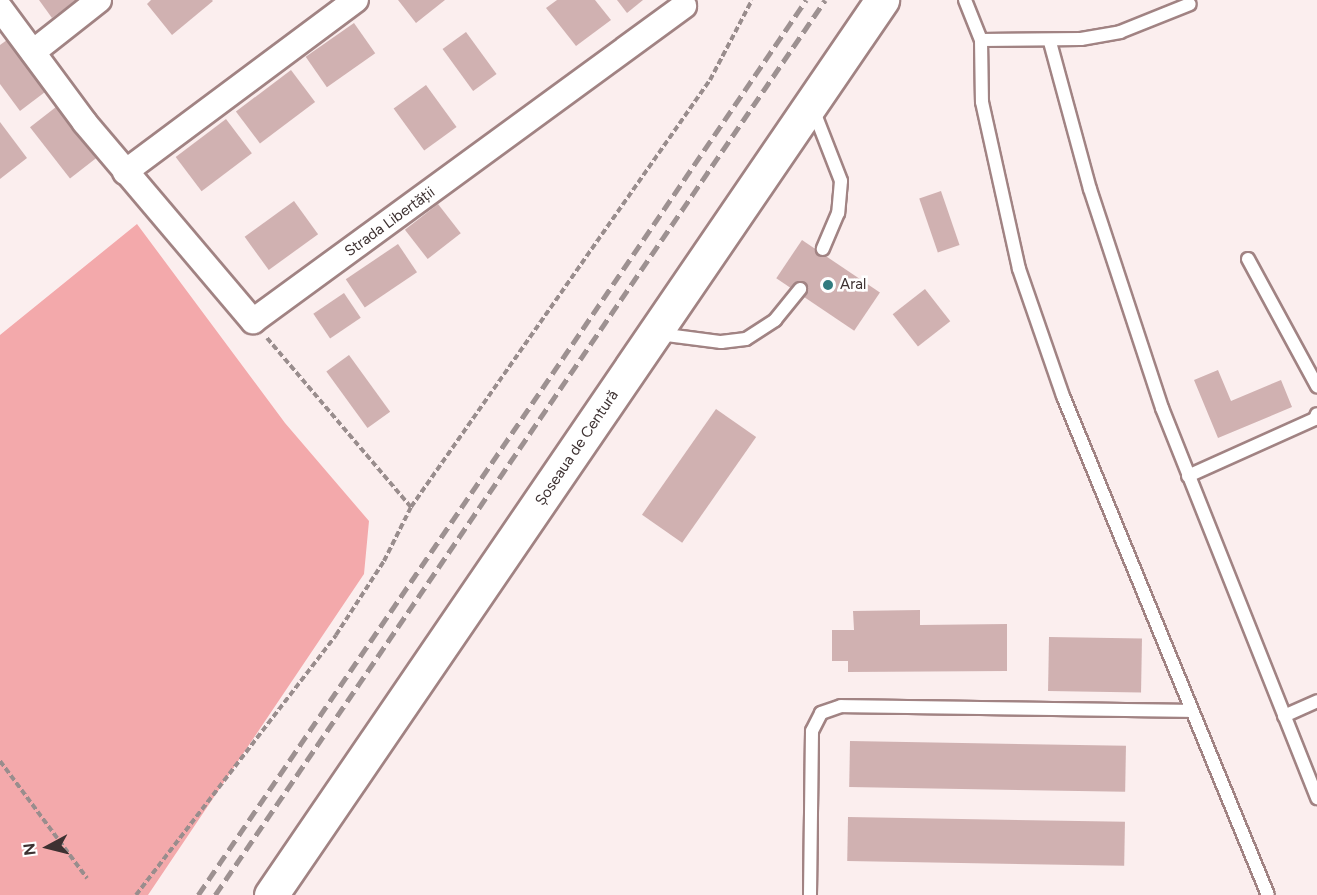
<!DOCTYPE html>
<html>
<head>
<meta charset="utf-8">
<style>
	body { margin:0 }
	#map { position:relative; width:1317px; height:895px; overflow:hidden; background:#fbeeee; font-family:Figtree,sans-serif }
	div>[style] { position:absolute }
	.green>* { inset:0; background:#f3a9ab }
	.building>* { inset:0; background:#d0b1b1; transform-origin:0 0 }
	.path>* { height:4px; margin-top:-2px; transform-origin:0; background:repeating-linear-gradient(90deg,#998d8d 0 6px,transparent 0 9px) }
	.roads { filter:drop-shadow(2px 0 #a18383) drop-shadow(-2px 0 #a18383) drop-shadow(0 2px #a18383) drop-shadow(0 -2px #a18383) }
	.lane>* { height:12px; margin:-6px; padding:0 6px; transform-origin:6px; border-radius:6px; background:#fff }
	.street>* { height:24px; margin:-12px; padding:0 12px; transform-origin:12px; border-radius:12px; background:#fff }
	.primary>* { height:33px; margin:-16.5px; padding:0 16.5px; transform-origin:16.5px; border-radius:16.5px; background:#fff }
	.rail>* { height:4.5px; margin-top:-2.25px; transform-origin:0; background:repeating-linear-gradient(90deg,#9d9191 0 12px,transparent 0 18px) }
	.dots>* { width:16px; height:16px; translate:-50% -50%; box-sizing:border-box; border:3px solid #fff; border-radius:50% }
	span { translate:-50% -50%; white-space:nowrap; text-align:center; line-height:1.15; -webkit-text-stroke:5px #fff; paint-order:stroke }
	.street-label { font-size:15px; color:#3d3131 }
	.poi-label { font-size:15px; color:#3d3131 }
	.left { translate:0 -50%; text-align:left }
	.north { position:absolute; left:18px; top:817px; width:60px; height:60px; -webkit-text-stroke:4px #fff; paint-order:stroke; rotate:263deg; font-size:16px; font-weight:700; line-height:24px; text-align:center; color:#3d3131 }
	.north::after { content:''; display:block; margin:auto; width:21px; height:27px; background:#3d3131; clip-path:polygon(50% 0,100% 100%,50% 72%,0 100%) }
</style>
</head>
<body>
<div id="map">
	<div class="green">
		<div style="clip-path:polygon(137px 224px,285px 423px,369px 521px,364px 574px,148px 895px,0 895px,0 335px)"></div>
	</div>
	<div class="building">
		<div style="clip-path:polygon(39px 0,76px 0,52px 18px)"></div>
		<div style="clip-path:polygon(151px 0,212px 0,213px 1px,172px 35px,147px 4px)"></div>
		<div style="clip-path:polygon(398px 0,445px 0,416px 23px)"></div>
		<div style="clip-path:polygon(557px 0,595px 0,611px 20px,576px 46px,546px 8px)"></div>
		<div style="clip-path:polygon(617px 0,643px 0,627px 13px)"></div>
		<div style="left:354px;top:23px;width:37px;height:59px;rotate:55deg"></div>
		<div style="left:466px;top:32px;width:52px;height:29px;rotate:54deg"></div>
		<div style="clip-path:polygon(7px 40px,45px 92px,20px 111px,0 84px,0 45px)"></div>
		<div style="left:291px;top:70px;width:40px;height:69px;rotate:53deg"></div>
		<div style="left:426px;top:85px;width:52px;height:40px;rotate:54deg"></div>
		<div style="left:56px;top:107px;width:65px;height:33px;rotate:52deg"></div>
		<div style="left:226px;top:119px;width:43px;height:63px;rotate:53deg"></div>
		<div style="clip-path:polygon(0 122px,27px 158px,0 179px)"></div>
		<div style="left:941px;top:191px;width:57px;height:23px;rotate:71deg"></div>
		<div style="left:294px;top:201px;width:41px;height:61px;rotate:54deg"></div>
		<div style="left:438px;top:204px;width:37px;height:42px;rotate:52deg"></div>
		<div style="left:802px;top:240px;width:94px;height:46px;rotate:34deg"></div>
		<div style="left:398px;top:244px;width:34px;height:63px;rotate:56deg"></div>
		<div style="left:925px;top:289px;width:41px;height:41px;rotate:52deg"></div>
		<div style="left:344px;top:293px;width:30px;height:37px;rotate:56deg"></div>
		<div style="left:349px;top:355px;width:70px;height:28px;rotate:54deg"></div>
		<div style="clip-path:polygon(1218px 370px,1231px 401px,1281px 380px,1292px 407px,1218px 438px,1194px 380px)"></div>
		<div style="left:716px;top:409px;width:49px;height:129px;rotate:35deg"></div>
		<div style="clip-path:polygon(920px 610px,920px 625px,1007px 624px,1007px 671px,848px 672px,848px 661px,832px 661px,832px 630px,854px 630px,853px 611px)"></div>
		<div style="left:1049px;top:637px;width:93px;height:54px;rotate:1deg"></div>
		<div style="left:850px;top:741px;width:276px;height:46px;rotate:1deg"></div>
		<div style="left:848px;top:817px;width:277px;height:44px;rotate:1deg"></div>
	</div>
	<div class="path">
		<div style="left:267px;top:338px;width:222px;rotate:49.6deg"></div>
		<div style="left:0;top:761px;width:146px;rotate:53.4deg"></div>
		<div style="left:136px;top:895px;width:328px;rotate:-52.4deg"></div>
		<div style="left:336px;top:635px;width:88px;rotate:-57deg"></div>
		<div style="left:384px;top:561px;width:60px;rotate:-63.4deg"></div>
		<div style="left:411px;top:507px;width:521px;rotate:-55deg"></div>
		<div style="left:710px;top:80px;width:90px;rotate:-62.3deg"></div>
	</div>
	<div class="roads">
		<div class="lane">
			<div style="left:965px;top:0;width:43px;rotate:68.2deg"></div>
			<div style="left:981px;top:40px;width:62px;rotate:89.1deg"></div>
			<div style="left:982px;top:102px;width:171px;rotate:77.5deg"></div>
			<div style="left:1019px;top:269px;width:134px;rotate:70.9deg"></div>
			<div style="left:1063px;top:396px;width:539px;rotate:67.67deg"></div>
			<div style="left:981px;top:40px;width:100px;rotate:-0.6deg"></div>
			<div style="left:1081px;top:39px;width:40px;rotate:-10deg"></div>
			<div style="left:1120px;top:32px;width:75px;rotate:-21.8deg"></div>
			<div style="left:1050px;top:42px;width:152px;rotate:74.8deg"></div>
			<div style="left:1090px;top:189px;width:231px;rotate:71.8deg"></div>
			<div style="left:1162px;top:408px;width:420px;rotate:68.3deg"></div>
			<div style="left:813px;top:109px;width:77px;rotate:68.7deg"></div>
			<div style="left:841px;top:181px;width:32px;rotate:95deg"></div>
			<div style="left:838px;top:213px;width:39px;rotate:113deg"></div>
			<div style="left:1248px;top:259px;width:145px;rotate:61.5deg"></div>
			<div style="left:659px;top:334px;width:63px;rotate:7.4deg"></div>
			<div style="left:721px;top:342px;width:25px;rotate:-7deg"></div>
			<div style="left:746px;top:339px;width:35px;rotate:-33deg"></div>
			<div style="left:775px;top:320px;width:40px;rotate:-51deg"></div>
			<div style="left:1188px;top:476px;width:139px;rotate:-24.2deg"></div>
			<div style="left:1315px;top:419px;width:5px;rotate:-68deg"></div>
			<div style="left:1284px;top:716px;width:36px;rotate:-24deg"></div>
			<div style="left:810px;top:895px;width:164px;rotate:-89.3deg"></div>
			<div style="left:812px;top:731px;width:20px;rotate:-63deg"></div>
			<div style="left:821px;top:713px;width:21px;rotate:-19deg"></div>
			<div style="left:841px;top:706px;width:351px;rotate:0.8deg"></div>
		</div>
		<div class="street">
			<div style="left:0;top:8px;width:143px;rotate:53.5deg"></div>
			<div style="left:85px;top:123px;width:260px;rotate:49.7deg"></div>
			<div style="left:253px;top:321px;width:534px;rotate:-36.16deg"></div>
			<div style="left:33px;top:52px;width:84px;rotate:-38.2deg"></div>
			<div style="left:125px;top:172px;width:288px;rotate:-36.7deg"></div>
		</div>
		<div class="primary">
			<div style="left:271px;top:895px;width:1084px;rotate:-55.68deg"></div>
		</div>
	</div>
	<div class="rail">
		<div style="left:198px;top:895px;width:1082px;rotate:-55.81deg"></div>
		<div style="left:215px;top:895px;width:1083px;rotate:-55.72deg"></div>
	</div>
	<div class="dots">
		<div style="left:828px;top:285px;background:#327b7f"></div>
	</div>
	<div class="street-label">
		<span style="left:390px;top:222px;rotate:-36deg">Strada Libertății</span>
		<span style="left:577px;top:448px;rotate:-56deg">Șoseaua de Centură</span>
	</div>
	<div class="poi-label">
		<span class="left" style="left:840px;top:285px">Aral</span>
	</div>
	<div class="north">N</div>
</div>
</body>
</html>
